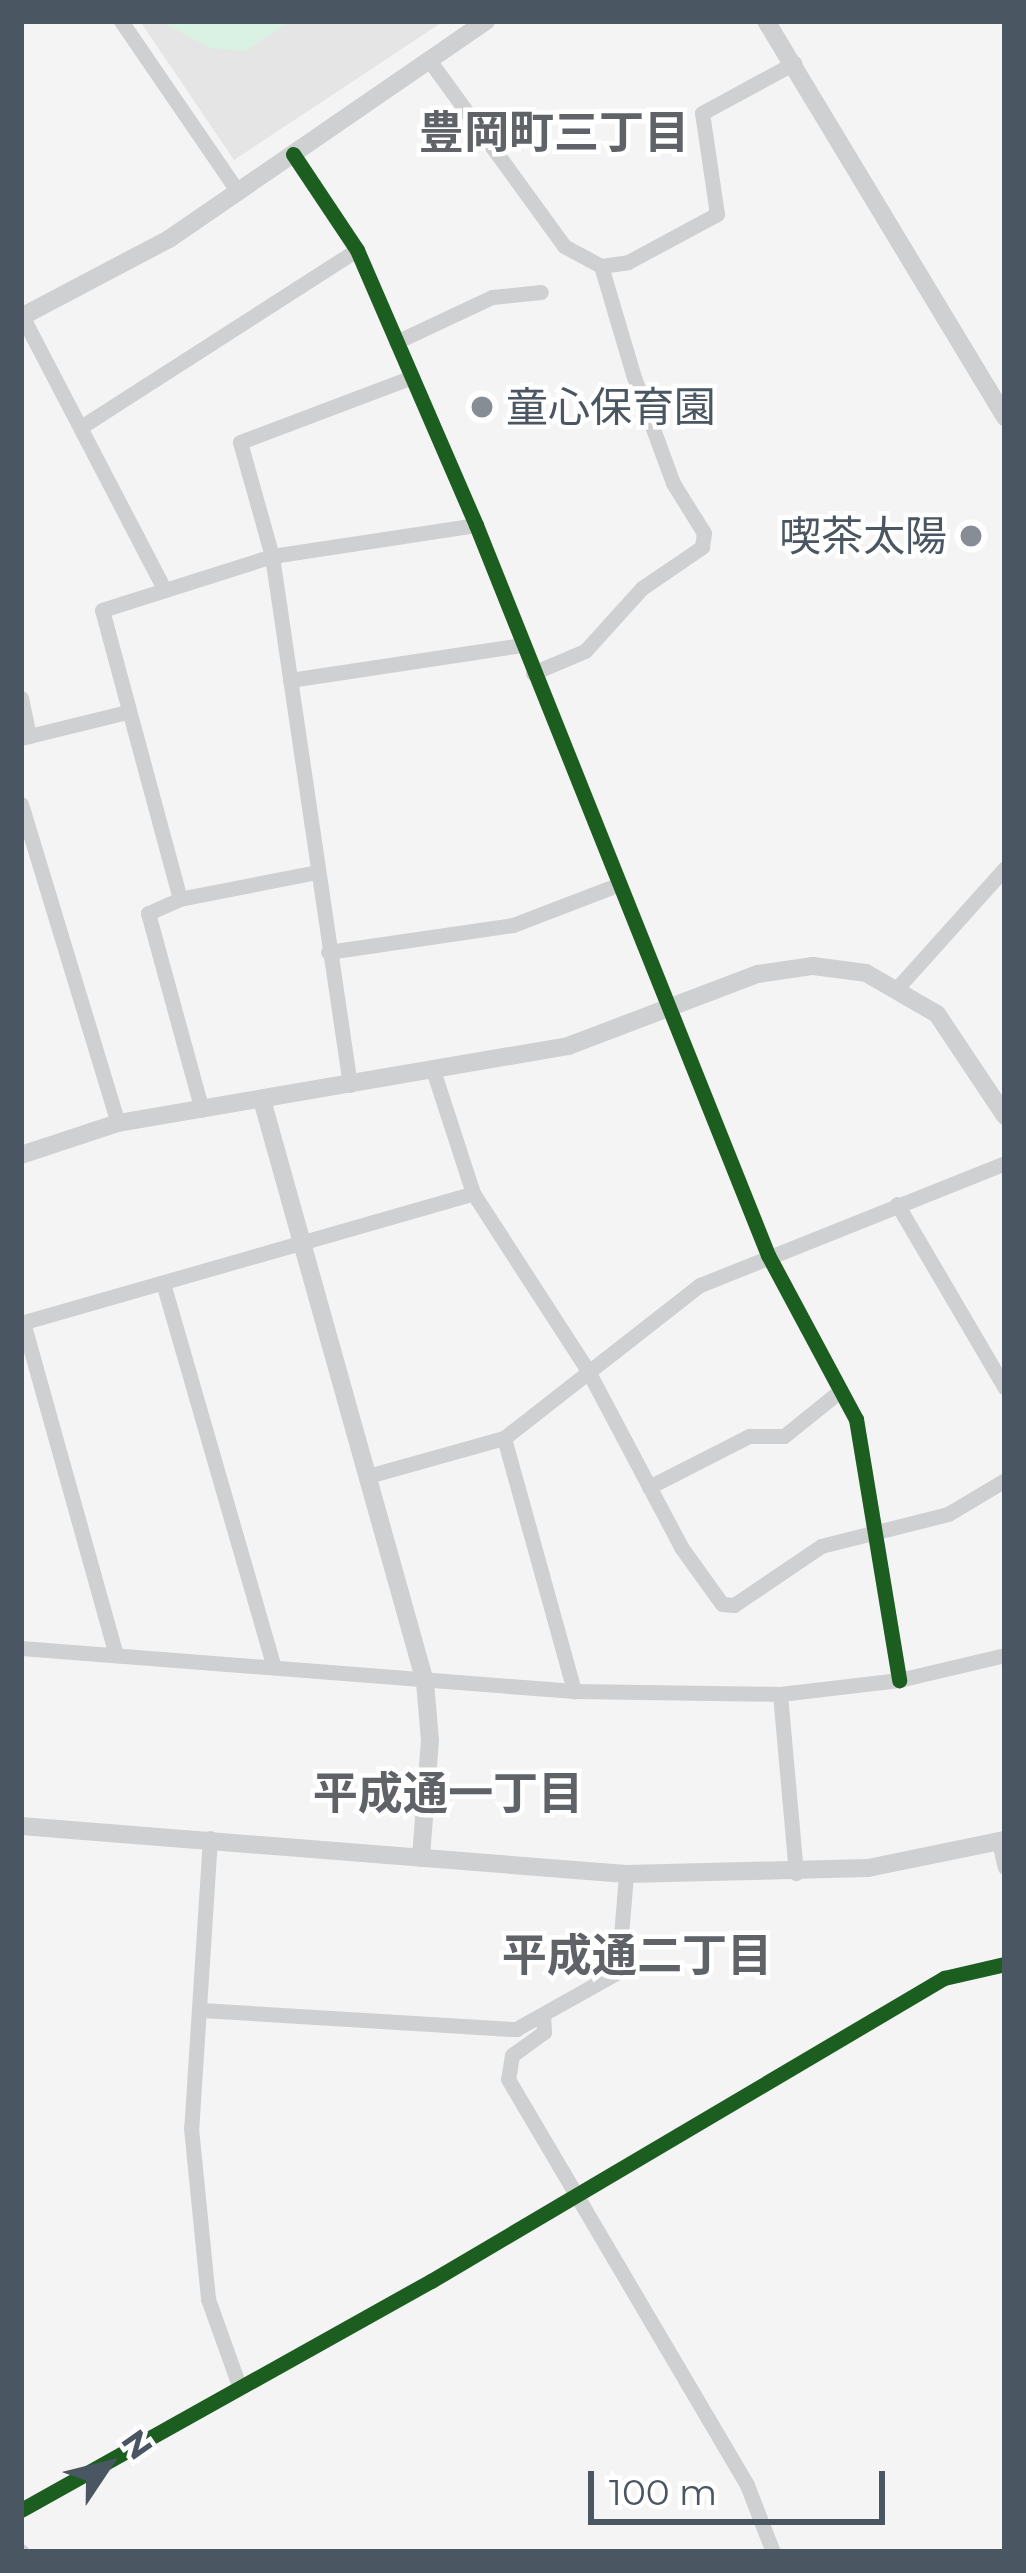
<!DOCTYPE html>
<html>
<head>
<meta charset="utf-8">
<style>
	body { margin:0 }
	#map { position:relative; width:1026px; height:2573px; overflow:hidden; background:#f4f4f4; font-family:Montserrat,"Noto Sans JP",sans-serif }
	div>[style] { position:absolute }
	.education>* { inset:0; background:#e6e5e6 }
	.green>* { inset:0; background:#d9f2e3 }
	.minor>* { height:15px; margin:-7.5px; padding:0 7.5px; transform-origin:7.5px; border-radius:7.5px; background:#ced0d2 }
	.tertiary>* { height:18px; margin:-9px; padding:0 9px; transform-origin:9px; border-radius:9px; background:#ced0d2 }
	.cycleway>* { height:15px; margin:-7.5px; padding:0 7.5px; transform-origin:7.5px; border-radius:7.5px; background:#1b5e20 }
	.dots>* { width:33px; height:33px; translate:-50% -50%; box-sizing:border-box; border:6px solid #fff; border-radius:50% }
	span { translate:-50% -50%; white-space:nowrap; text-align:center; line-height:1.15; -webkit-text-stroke:9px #fff; paint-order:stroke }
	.poi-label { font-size:42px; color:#4a5661 }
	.left { translate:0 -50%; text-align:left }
	.right { translate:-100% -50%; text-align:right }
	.neighbourhood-label { font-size:45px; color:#5f6368; font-weight:700 }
	.frame { position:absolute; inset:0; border:24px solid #4a5661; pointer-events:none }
	.north { position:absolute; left:48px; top:2405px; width:120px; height:120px; -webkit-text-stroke:9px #fff; paint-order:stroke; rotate:55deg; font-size:33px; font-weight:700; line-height:48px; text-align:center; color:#4a5661 }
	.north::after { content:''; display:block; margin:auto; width:42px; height:54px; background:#4a5661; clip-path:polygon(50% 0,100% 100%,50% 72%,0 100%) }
	.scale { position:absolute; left:588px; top:2471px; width:297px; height:54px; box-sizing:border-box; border:6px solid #4a5661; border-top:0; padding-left:15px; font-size:36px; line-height:42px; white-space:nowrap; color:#4a5661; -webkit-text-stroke:9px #fff; paint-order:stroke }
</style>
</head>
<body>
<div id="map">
	<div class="education">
		<div style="clip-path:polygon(140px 21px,444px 21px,234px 160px)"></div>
	</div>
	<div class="green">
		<div style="clip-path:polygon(159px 21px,291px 21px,245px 51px,211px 48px)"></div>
	</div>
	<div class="minor">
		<div style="left:121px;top:21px;width:207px;rotate:55.6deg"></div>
		<div style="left:429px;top:60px;width:230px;rotate:54deg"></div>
		<div style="left:564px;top:246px;width:42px;rotate:28.4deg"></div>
		<div style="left:601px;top:266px;width:27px;rotate:-8deg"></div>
		<div style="left:628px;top:262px;width:101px;rotate:-28.3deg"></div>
		<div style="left:717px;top:214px;width:102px;rotate:-98.4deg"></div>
		<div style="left:702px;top:113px;width:105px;rotate:-28.5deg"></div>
		<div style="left:293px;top:154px;width:115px;rotate:56.3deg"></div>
		<div style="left:357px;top:250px;width:300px;rotate:66.6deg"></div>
		<div style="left:476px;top:525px;width:786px;rotate:68.2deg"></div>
		<div style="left:768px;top:1255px;width:186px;rotate:61.8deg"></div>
		<div style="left:856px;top:1419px;width:265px;rotate:80.6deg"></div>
		<div style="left:21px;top:314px;width:310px;rotate:62.5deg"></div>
		<div style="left:396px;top:342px;width:106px;rotate:-25.1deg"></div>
		<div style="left:492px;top:297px;width:49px;rotate:-5.8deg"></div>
		<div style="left:84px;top:425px;width:324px;rotate:-32.7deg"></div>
		<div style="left:533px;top:673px;width:56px;rotate:-22.9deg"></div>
		<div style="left:585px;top:651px;width:85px;rotate:-47.9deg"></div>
		<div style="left:642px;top:588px;width:73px;rotate:-34.3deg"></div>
		<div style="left:702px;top:547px;width:14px;rotate:-82deg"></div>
		<div style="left:704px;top:533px;width:59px;rotate:-121.8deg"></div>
		<div style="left:673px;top:483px;width:116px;rotate:-110.2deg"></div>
		<div style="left:633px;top:374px;width:113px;rotate:-106.5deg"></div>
		<div style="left:290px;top:680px;width:235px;rotate:-8.6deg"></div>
		<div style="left:21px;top:698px;width:39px;rotate:78deg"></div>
		<div style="left:21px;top:738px;width:109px;rotate:-13.8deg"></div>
		<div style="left:21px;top:804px;width:333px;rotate:73.1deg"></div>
		<div style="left:317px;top:872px;width:140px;rotate:168.9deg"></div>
		<div style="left:180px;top:899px;width:299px;rotate:-105.1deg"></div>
		<div style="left:102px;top:610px;width:178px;rotate:-17.6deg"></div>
		<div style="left:272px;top:556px;width:206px;rotate:-8.6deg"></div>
		<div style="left:180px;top:899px;width:35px;rotate:156deg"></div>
		<div style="left:148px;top:913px;width:204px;rotate:74.7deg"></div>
		<div style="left:328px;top:952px;width:187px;rotate:-8.3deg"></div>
		<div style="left:513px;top:925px;width:111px;rotate:-21deg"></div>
		<div style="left:899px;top:986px;width:159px;rotate:-48.1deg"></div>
		<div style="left:433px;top:1070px;width:129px;rotate:72deg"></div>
		<div style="left:473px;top:1193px;width:212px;rotate:57.1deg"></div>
		<div style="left:588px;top:1371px;width:199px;rotate:62.1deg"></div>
		<div style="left:681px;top:1547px;width:70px;rotate:54.3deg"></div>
		<div style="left:722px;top:1604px;width:12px;rotate:5deg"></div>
		<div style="left:734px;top:1605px;width:105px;rotate:-34.1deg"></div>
		<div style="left:821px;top:1546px;width:131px;rotate:-14.1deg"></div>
		<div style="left:948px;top:1514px;width:66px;rotate:-30.8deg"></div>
		<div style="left:350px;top:1085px;width:535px;rotate:-98.39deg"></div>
		<div style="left:272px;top:556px;width:118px;rotate:-105.7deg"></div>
		<div style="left:240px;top:442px;width:184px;rotate:-20.7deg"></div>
		<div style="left:897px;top:1204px;width:213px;rotate:59.6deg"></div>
		<div style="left:163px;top:1283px;width:398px;rotate:73.9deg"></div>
		<div style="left:23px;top:1322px;width:346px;rotate:74.4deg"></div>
		<div style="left:21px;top:1323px;width:470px;rotate:-16deg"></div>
		<div style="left:504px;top:1438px;width:263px;rotate:74.5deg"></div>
		<div style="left:368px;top:1476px;width:141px;rotate:-15.6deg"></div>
		<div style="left:504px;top:1438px;width:249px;rotate:-38deg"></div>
		<div style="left:700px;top:1285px;width:328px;rotate:-21.8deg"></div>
		<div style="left:649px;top:1487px;width:112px;rotate:-27deg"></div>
		<div style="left:749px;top:1436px;width:35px"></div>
		<div style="left:784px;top:1436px;width:72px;rotate:-38.8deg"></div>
		<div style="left:21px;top:1648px;width:555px;rotate:4.45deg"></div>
		<div style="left:574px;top:1691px;width:206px;rotate:0.8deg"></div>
		<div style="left:780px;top:1694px;width:120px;rotate:-6.7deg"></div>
		<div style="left:899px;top:1680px;width:109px;rotate:-13.3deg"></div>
		<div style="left:780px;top:1694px;width:180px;rotate:84.9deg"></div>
		<div style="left:210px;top:1838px;width:291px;rotate:93.7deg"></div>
		<div style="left:191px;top:2128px;width:172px;rotate:84.3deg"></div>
		<div style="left:208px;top:2299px;width:89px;rotate:70.3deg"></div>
		<div style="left:999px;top:1842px;width:26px;rotate:77deg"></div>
		<div style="left:201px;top:2010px;width:316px;rotate:3.5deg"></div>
		<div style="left:516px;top:2029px;width:117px;rotate:-29.2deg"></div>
		<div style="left:618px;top:1972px;width:98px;rotate:-85.3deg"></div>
		<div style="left:543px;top:2016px;width:16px;rotate:86deg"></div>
		<div style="left:544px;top:2032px;width:39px;rotate:144deg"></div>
		<div style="left:512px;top:2055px;width:24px;rotate:99deg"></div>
		<div style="left:508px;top:2079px;width:471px;rotate:59.5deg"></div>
		<div style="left:747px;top:2485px;width:72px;rotate:68.8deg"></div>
		<div style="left:21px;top:2510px;width:470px;rotate:-29.2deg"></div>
		<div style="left:431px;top:2281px;width:596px;rotate:-30.57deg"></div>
		<div style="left:944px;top:1978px;width:63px;rotate:-12.9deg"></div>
		<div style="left:21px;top:2551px;width:1px;rotate:45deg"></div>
	</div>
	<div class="tertiary">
		<div style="left:766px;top:21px;width:463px;rotate:58.9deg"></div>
		<div style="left:21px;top:317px;width:167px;rotate:-27.8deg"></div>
		<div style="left:169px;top:239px;width:385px;rotate:-34.5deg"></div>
		<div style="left:262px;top:1100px;width:604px;rotate:74.35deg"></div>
		<div style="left:425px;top:1682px;width:58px;rotate:85.1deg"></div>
		<div style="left:430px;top:1740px;width:118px;rotate:94.4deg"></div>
		<div style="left:21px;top:1155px;width:102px;rotate:-18.3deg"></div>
		<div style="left:118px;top:1123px;width:457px;rotate:-9.7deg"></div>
		<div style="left:568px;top:1046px;width:203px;rotate:-20.8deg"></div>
		<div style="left:758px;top:974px;width:56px;rotate:-8.3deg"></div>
		<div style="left:813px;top:966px;width:53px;rotate:7.5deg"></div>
		<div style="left:866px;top:973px;width:82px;rotate:30deg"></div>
		<div style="left:937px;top:1014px;width:123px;rotate:56.3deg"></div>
		<div style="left:21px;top:1826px;width:607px;rotate:4.54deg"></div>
		<div style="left:626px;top:1874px;width:242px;rotate:-1.4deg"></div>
		<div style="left:868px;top:1868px;width:140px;rotate:-11.6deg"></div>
	</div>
	<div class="cycleway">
		<div style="left:293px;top:154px;width:115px;rotate:56.3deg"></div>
		<div style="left:357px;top:250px;width:300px;rotate:66.6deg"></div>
		<div style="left:476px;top:525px;width:786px;rotate:68.2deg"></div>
		<div style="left:768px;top:1255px;width:186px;rotate:61.8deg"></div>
		<div style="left:856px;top:1419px;width:265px;rotate:80.6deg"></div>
		<div style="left:21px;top:2510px;width:470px;rotate:-29.2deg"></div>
		<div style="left:431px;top:2281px;width:596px;rotate:-30.57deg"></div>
		<div style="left:944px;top:1978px;width:63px;rotate:-12.9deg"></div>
	</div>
	<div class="dots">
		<div style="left:482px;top:407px;background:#868d94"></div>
		<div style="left:971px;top:536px;background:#868d94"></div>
	</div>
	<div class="poi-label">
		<span class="left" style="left:506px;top:407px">童心保育園</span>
		<span class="right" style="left:947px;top:536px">喫茶太陽</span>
	</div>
	<div class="neighbourhood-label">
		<span style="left:554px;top:132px">豊岡町三丁目</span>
		<span style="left:448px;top:1793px">平成通一丁目</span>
		<span style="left:637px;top:1955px">平成通二丁目</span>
	</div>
	<div class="frame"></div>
	<div class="north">N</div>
	<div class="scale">100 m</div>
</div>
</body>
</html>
